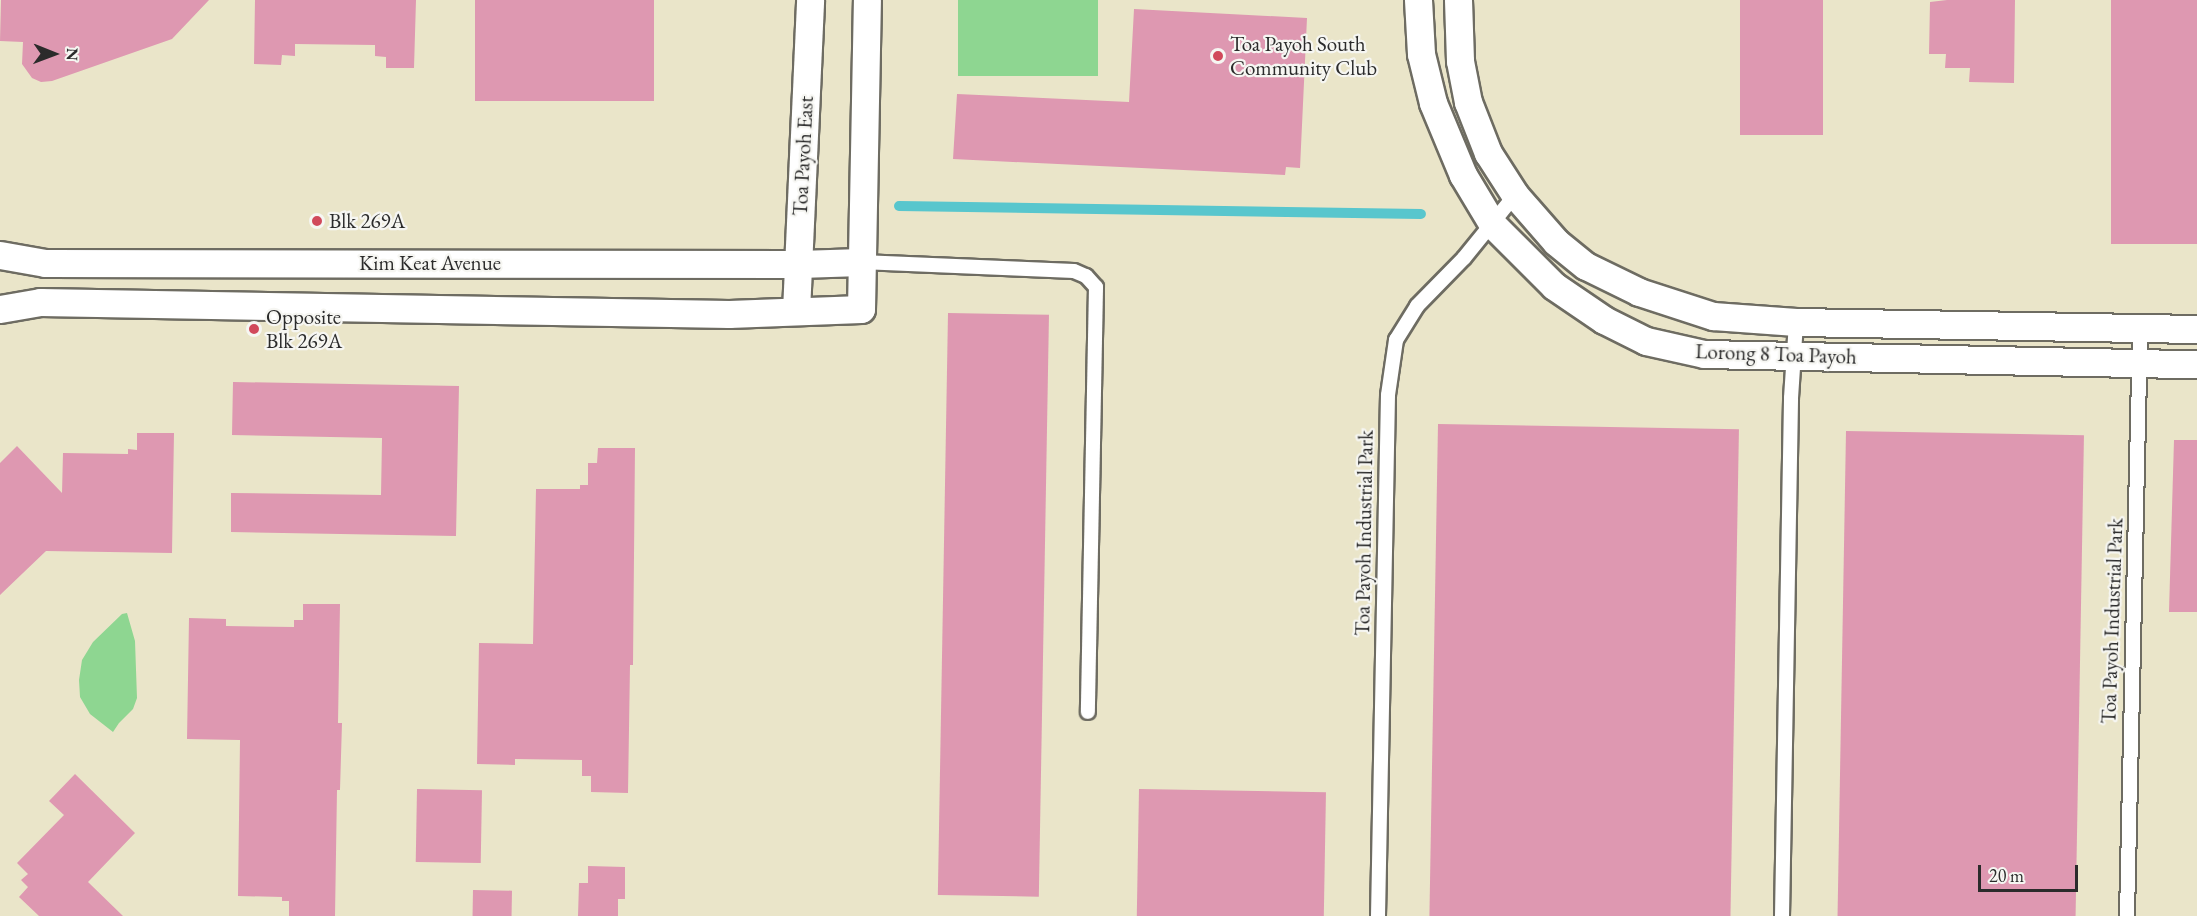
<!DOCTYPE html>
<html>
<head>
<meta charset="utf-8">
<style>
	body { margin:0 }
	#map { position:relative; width:2197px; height:916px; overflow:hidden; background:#eae5c9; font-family:"EB Garamond",serif }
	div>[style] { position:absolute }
	.green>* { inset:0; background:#8ed691; transform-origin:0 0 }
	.stream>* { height:10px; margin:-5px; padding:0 5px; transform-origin:5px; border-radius:5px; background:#58c6cd }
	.building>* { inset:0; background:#de98b1; transform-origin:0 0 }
	.roads { filter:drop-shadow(2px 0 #6e6c62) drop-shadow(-2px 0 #6e6c62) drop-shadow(0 2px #6e6c62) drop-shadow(0 -2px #6e6c62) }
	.lane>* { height:14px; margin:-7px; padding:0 7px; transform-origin:7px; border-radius:7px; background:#fff }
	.street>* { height:27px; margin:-13.5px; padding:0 13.5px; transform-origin:13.5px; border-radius:13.5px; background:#fff }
	.dots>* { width:16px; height:16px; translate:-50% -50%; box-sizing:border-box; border:3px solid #f6f6f2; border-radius:50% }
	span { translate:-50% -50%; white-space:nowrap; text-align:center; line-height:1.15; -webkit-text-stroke:4.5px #f6f6f2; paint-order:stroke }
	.poi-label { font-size:21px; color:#2b2b2b }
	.left { translate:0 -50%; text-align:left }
	.street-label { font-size:21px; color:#2b2b2b }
	.north { position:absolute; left:24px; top:24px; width:60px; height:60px; -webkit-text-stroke:4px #f6f6f2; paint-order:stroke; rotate:91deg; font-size:16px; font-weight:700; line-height:24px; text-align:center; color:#2b2b2b }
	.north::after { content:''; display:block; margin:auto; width:21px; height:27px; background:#2b2b2b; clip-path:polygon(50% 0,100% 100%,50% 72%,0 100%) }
	.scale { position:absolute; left:1978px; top:865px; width:100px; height:27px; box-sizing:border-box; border:3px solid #2b2b2b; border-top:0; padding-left:8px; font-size:18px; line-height:21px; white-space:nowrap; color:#2b2b2b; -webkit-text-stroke:4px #f6f6f2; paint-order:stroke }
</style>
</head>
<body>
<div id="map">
	<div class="green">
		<div style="left:958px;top:0;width:140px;height:76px"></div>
		<div style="clip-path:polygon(127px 613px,135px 641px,137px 698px,133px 709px,119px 723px,113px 732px,90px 714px,80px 697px,79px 680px,82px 660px,93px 642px,122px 614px)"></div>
	</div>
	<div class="stream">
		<div style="left:899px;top:206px;width:522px;rotate:0.88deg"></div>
	</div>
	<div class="building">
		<div style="clip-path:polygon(1px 0,209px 0,172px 39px,52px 81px,41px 82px,32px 78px,22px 64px,23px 42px,0 41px)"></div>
		<div style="clip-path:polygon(255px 0,416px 0,414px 68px,386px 68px,386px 57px,375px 56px,375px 45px,295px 44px,295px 56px,282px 55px,281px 65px,254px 64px)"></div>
		<div style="left:475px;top:0;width:179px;height:101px"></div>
		<div style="left:1740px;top:0;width:83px;height:135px"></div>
		<div style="clip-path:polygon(1947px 0,2015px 0,2014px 83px,1969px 82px,1970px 68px,1945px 68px,1946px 54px,1929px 54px,1930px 2px)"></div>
		<div style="left:2111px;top:0;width:86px;height:244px"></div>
		<div style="clip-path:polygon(1134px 9px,1307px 18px,1300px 168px,1286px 167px,1285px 175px,953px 159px,957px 94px,1129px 102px)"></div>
		<div style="left:948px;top:313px;width:101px;height:582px;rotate:1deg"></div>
		<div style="clip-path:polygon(233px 382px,459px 386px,456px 536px,231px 532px,231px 493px,381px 495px,382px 438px,232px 435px)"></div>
		<div style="left:1438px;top:424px;width:301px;height:492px;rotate:1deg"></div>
		<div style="left:1846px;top:431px;width:238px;height:485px;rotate:1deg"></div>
		<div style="clip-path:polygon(137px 433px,174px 433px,172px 553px,46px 551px,0 595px,0 463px,17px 446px,62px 493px,63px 453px,128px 454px,128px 449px,137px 450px)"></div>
		<div style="clip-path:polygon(2174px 440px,2197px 440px,2197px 612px,2169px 612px)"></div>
		<div style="clip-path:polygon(598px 448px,635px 448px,633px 665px,630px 665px,628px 793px,591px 792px,591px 776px,582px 776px,582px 760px,515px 759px,515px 765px,477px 764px,479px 643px,533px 644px,536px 489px,580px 489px,580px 485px,588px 485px,588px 463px,597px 463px)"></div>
		<div style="clip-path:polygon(303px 604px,340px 604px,338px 723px,342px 723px,340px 790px,337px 790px,335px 916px,289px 916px,289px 901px,282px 901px,282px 897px,238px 896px,240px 740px,187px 739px,189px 618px,226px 619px,226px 626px,294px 627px,294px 620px,303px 620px)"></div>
		<div style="clip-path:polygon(75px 774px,135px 833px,88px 882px,123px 916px,39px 916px,19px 897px,28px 887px,21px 880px,28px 874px,17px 863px,64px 815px,49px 801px)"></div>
		<div style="left:417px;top:789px;width:65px;height:73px;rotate:1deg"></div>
		<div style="left:1139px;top:789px;width:187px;height:127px;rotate:1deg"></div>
		<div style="clip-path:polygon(588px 866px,625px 867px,625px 899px,618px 899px,618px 916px,578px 916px,579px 883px,588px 883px)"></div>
		<div style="left:473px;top:890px;width:39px;height:26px;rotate:1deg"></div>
	</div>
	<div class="roads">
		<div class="lane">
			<div style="left:861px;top:262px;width:213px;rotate:2.4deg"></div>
			<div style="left:1074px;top:271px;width:13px;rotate:23deg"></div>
			<div style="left:1086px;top:276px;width:15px;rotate:48deg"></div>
			<div style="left:1096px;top:287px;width:425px;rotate:91.1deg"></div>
			<div style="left:1378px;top:916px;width:521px;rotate:-88.9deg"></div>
			<div style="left:1388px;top:395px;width:56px;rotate:-81.7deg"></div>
			<div style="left:1396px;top:340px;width:40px;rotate:-58deg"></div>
			<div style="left:1417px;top:306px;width:67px;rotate:-45.6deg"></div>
			<div style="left:1464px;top:258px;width:81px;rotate:-51deg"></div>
			<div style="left:1782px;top:916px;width:518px;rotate:-89deg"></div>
			<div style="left:1791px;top:398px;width:76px;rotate:-86.2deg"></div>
			<div style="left:2127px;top:916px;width:588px;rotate:-88.73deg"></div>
		</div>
		<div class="street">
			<div style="left:1418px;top:0;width:54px;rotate:86.8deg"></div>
			<div style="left:1421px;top:54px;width:50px;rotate:76.2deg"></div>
			<div style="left:1433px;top:103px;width:78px;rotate:67.4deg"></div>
			<div style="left:1463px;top:175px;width:58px;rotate:59deg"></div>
			<div style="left:1493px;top:225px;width:86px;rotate:45deg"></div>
			<div style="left:1554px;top:286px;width:60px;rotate:34.2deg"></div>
			<div style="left:1604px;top:320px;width:47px;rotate:26.6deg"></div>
			<div style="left:1646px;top:341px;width:59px;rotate:12.6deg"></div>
			<div style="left:1704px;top:354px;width:493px;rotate:1.2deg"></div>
			<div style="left:1458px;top:0;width:61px;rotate:88.1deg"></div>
			<div style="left:1460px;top:61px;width:42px;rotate:79deg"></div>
			<div style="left:1468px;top:102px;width:55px;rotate:68.6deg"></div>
			<div style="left:1488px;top:153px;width:50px;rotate:57.3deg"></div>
			<div style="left:1515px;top:195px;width:62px;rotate:48.9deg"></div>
			<div style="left:1556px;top:242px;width:38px;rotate:39deg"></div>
			<div style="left:1586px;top:266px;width:59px;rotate:26.1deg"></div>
			<div style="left:1639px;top:292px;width:78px;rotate:18deg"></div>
			<div style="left:1713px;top:316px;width:83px;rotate:4.1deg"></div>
			<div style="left:1796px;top:322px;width:401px;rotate:1deg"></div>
			<div style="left:0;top:255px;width:46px;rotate:10.1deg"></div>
			<div style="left:45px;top:263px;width:754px;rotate:0.08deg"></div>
			<div style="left:799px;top:264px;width:62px;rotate:-1.8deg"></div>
			<div style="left:0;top:309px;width:41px;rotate:-9.9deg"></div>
			<div style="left:40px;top:302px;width:689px;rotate:1deg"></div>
			<div style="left:729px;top:314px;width:132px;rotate:-2.2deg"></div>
			<div style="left:861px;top:309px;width:309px;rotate:-88.9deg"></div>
			<div style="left:796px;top:311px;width:311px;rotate:-87.4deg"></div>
		</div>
	</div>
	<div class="dots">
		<div style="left:1218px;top:56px;background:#d1495b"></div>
		<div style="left:317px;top:221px;background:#d1495b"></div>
		<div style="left:254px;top:329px;background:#d1495b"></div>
	</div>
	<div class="poi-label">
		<span class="left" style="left:1230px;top:56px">Toa Payoh South<br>Community Club</span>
		<span class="left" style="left:329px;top:221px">Blk 269A</span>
		<span class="left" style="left:266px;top:329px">Opposite<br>Blk 269A</span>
	</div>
	<div class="street-label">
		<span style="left:803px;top:156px;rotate:-87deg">Toa Payoh East</span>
		<span style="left:430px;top:263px">Kim Keat Avenue</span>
		<span style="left:1776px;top:354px;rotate:2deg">Lorong 8 Toa Payoh</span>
		<span style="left:1364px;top:533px;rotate:-89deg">Toa Payoh Industrial Park</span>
		<span style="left:2112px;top:621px;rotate:-88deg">Toa Payoh Industrial Park</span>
	</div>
	<div class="north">N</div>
	<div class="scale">20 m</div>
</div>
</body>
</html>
